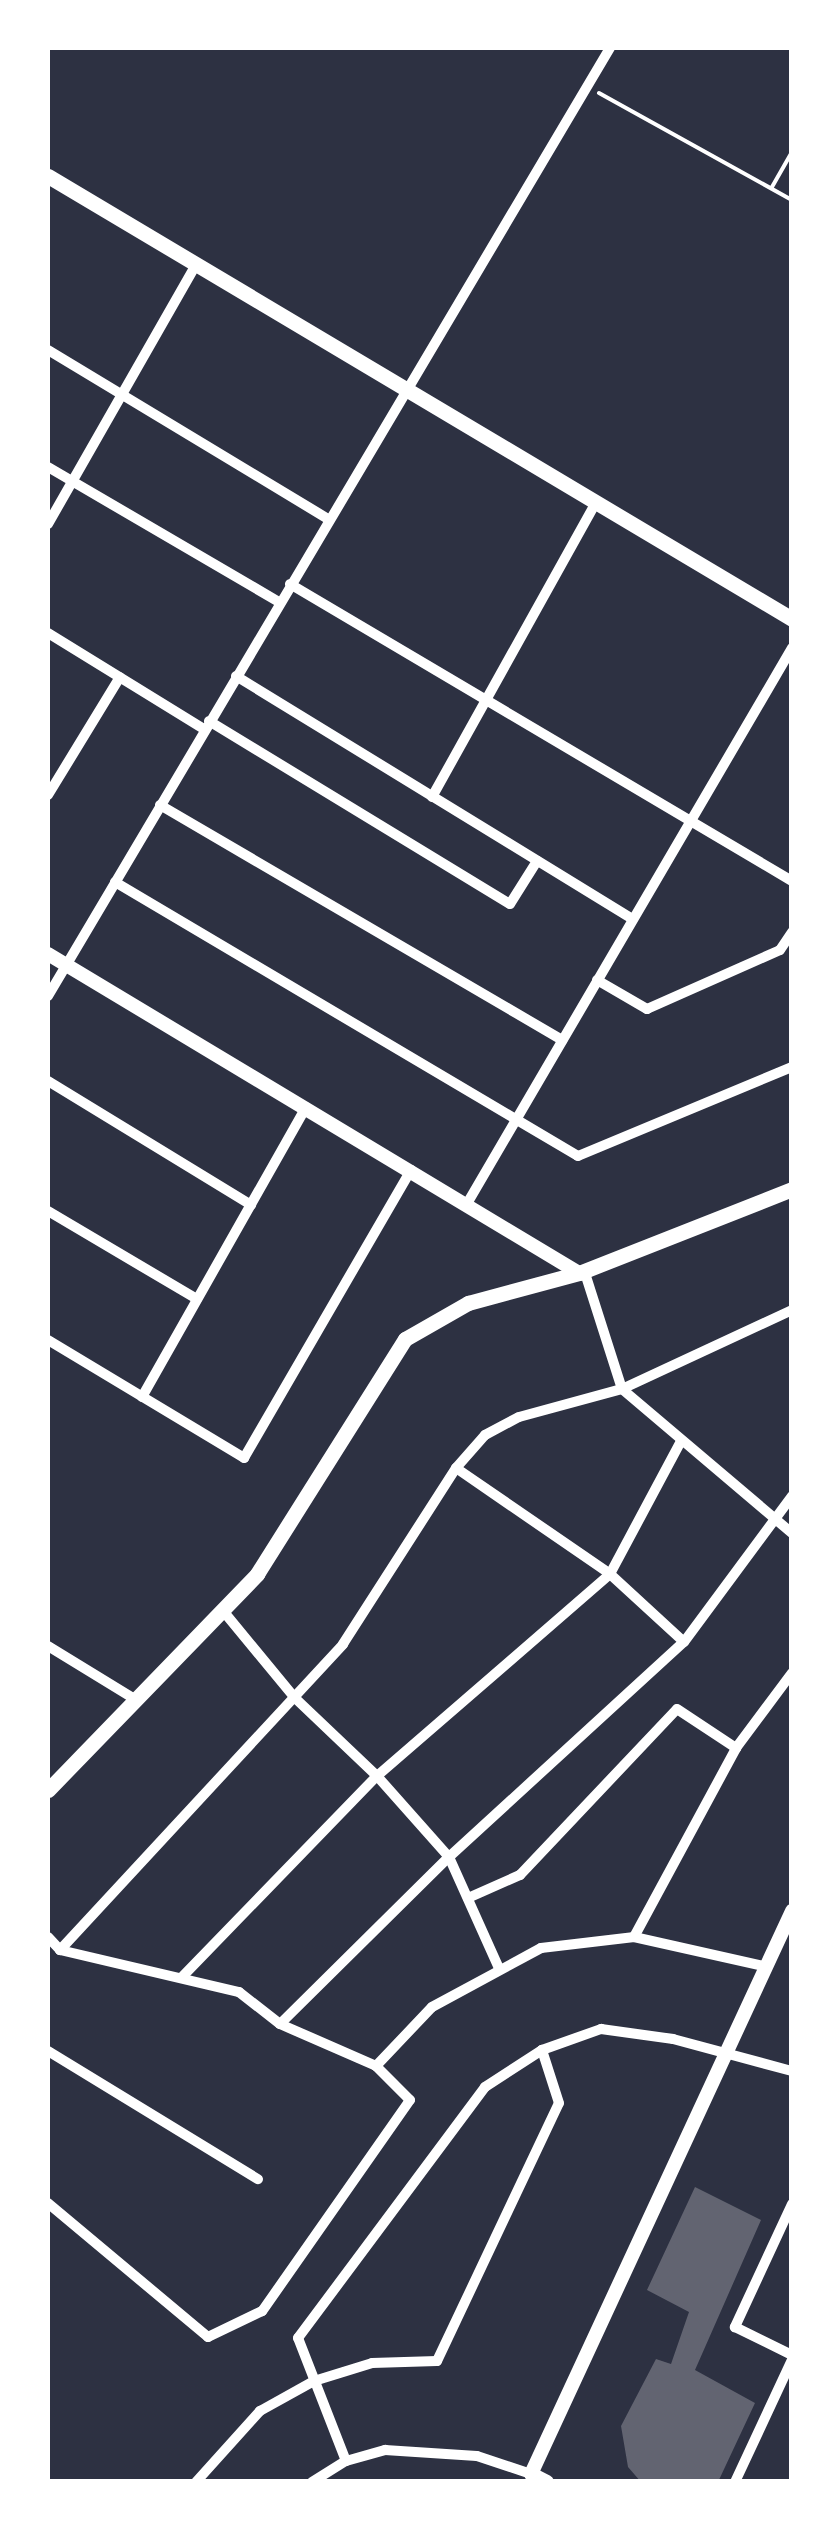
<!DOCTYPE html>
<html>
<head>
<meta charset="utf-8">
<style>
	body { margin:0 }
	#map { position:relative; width:839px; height:2529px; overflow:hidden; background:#2d3142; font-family:Lora,serif }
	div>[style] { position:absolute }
	.building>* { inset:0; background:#626471 }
	.path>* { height:4px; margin:-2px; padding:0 2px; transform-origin:2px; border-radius:2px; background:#fff }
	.minor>* { height:10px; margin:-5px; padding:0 5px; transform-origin:5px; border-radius:5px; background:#fff }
	.tertiary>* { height:14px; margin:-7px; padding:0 7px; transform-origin:7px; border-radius:7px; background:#fff }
	.secondary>* { height:15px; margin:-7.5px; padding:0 7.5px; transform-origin:7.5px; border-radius:7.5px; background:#fff }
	span { translate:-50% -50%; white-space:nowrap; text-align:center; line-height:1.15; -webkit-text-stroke:8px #fff; paint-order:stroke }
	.frame { position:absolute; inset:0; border:50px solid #fff; pointer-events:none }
</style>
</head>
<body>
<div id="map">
	<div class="building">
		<div style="clip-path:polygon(695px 2187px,761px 2220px,695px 2370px,755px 2403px,718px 2482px,641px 2482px,628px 2467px,621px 2426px,656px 2359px,671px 2364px,689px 2312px,647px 2290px)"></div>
	</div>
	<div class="path">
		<div style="left:599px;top:93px;width:221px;rotate:29deg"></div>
		<div style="left:772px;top:187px;width:40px;rotate:-60.3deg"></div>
	</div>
	<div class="minor">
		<div style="left:48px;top:350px;width:327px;rotate:31.1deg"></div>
		<div style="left:48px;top:467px;width:268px;rotate:30.3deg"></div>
		<div style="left:48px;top:524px;width:298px;rotate:-60.3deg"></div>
		<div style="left:290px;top:584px;width:583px;rotate:30.61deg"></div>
		<div style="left:48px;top:633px;width:183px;rotate:31.6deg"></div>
		<div style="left:236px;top:676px;width:465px;rotate:31.5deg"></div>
		<div style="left:209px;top:721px;width:352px;rotate:31.3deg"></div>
		<div style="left:510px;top:904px;width:51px;rotate:-57.9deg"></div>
		<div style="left:48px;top:795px;width:138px;rotate:-58.6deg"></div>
		<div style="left:432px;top:797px;width:338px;rotate:-60.9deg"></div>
		<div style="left:160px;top:805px;width:466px;rotate:30.3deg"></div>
		<div style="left:115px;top:882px;width:538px;rotate:30.62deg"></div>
		<div style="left:578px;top:1156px;width:232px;rotate:-22.6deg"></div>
		<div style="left:597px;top:980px;width:58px;rotate:30.1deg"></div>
		<div style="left:647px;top:1009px;width:145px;rotate:-23.9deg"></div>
		<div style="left:780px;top:950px;width:22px;rotate:-56deg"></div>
		<div style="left:48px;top:996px;width:1102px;rotate:-59.34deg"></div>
		<div style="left:48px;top:1081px;width:238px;rotate:31.4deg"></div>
		<div style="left:468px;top:1202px;width:642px;rotate:-59.68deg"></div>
		<div style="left:48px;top:1211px;width:173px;rotate:30.6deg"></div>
		<div style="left:584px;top:1270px;width:125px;rotate:72.3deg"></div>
		<div style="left:622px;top:1389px;width:223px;rotate:40.3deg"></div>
		<div style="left:48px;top:1340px;width:229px;rotate:31deg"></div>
		<div style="left:244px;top:1458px;width:333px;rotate:-59.9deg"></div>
		<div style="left:142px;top:1397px;width:333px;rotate:-60.5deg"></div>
		<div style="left:456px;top:1468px;width:187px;rotate:34.5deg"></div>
		<div style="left:610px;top:1574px;width:100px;rotate:42.6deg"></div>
		<div style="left:224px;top:1612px;width:112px;rotate:50.5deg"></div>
		<div style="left:295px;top:1698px;width:113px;rotate:43.6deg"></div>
		<div style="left:377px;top:1776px;width:108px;rotate:48.4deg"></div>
		<div style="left:449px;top:1857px;width:120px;rotate:65.8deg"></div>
		<div style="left:48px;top:1646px;width:103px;rotate:31.5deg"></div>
		<div style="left:468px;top:1898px;width:57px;rotate:-23.9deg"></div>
		<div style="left:520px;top:1875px;width:228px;rotate:-46.6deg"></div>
		<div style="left:677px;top:1709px;width:71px;rotate:33.5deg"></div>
		<div style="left:48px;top:1937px;width:18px;rotate:47deg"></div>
		<div style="left:60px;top:1950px;width:184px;rotate:13.2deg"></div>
		<div style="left:239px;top:1992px;width:52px;rotate:38deg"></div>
		<div style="left:280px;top:2024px;width:105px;rotate:23.6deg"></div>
		<div style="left:376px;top:2066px;width:48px;rotate:45deg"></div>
		<div style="left:410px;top:2100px;width:258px;rotate:125deg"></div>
		<div style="left:262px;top:2311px;width:60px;rotate:154.3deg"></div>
		<div style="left:208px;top:2337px;width:209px;rotate:-140.1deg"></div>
		<div style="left:634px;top:1937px;width:215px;rotate:-61.6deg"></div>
		<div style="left:736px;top:1748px;width:94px;rotate:-53.3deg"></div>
		<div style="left:60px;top:1950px;width:417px;rotate:-47.2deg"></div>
		<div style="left:343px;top:1644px;width:209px;rotate:-57.3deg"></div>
		<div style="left:456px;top:1468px;width:44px;rotate:-48.7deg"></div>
		<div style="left:485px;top:1435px;width:38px;rotate:-28deg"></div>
		<div style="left:519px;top:1417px;width:107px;rotate:-15.2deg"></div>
		<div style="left:622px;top:1389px;width:187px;rotate:-24.9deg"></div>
		<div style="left:183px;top:1976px;width:279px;rotate:-45.9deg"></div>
		<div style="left:377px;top:1776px;width:308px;rotate:-40.9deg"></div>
		<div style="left:610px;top:1574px;width:149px;rotate:-61.9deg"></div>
		<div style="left:280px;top:2024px;width:238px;rotate:-44.7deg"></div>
		<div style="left:449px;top:1857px;width:319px;rotate:-42.5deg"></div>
		<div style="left:684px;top:1642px;width:182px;rotate:-53.5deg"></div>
		<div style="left:48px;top:2051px;width:246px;rotate:31.4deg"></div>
		<div style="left:376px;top:2066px;width:81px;rotate:-46.5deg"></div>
		<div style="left:432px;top:2007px;width:124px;rotate:-28.4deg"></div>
		<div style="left:541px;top:1948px;width:94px;rotate:-6.7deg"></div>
		<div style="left:634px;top:1937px;width:133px;rotate:12.6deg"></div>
		<div style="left:792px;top:2204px;width:136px;rotate:114.9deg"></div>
		<div style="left:735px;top:2327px;width:64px;rotate:26.2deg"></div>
		<div style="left:346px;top:2461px;width:132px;rotate:-111.3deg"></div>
		<div style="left:298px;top:2338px;width:313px;rotate:-53.3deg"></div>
		<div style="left:485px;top:2087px;width:68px;rotate:-33deg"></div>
		<div style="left:542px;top:2050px;width:63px;rotate:-19.6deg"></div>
		<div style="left:601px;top:2029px;width:73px;rotate:7.9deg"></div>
		<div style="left:673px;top:2039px;width:123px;rotate:15.1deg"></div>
		<div style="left:196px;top:2482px;width:96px;rotate:-48deg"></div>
		<div style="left:260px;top:2411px;width:62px;rotate:-29.1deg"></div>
		<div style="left:314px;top:2381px;width:61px;rotate:-17.2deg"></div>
		<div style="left:372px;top:2363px;width:65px;rotate:-1.8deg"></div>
		<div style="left:437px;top:2361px;width:285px;rotate:-64.7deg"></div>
		<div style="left:559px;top:2103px;width:56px;rotate:-107.8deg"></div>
		<div style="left:312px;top:2482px;width:40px;rotate:-32deg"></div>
		<div style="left:346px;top:2461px;width:41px;rotate:-15.8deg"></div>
		<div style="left:385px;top:2450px;width:92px;rotate:3.7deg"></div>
		<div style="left:477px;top:2456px;width:57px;rotate:18.4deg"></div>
		<div style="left:735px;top:2482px;width:135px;rotate:-65deg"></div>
	</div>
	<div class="tertiary">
		<div style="left:48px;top:954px;width:619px;rotate:31deg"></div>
		<div style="left:547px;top:2482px;width:18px;rotate:-153deg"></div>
		<div style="left:531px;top:2474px;width:621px;rotate:-65.13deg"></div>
	</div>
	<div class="secondary">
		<div style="left:48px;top:176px;width:866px;rotate:30.77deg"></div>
		<div style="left:48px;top:1790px;width:301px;rotate:-45.9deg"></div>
		<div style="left:257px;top:1574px;width:278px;rotate:-57.8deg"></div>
		<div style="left:405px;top:1339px;width:73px;rotate:-29.7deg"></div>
		<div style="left:468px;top:1303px;width:115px;rotate:-15.1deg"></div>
		<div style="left:579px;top:1273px;width:229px;rotate:-21.5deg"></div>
	</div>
	<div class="frame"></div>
</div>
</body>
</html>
